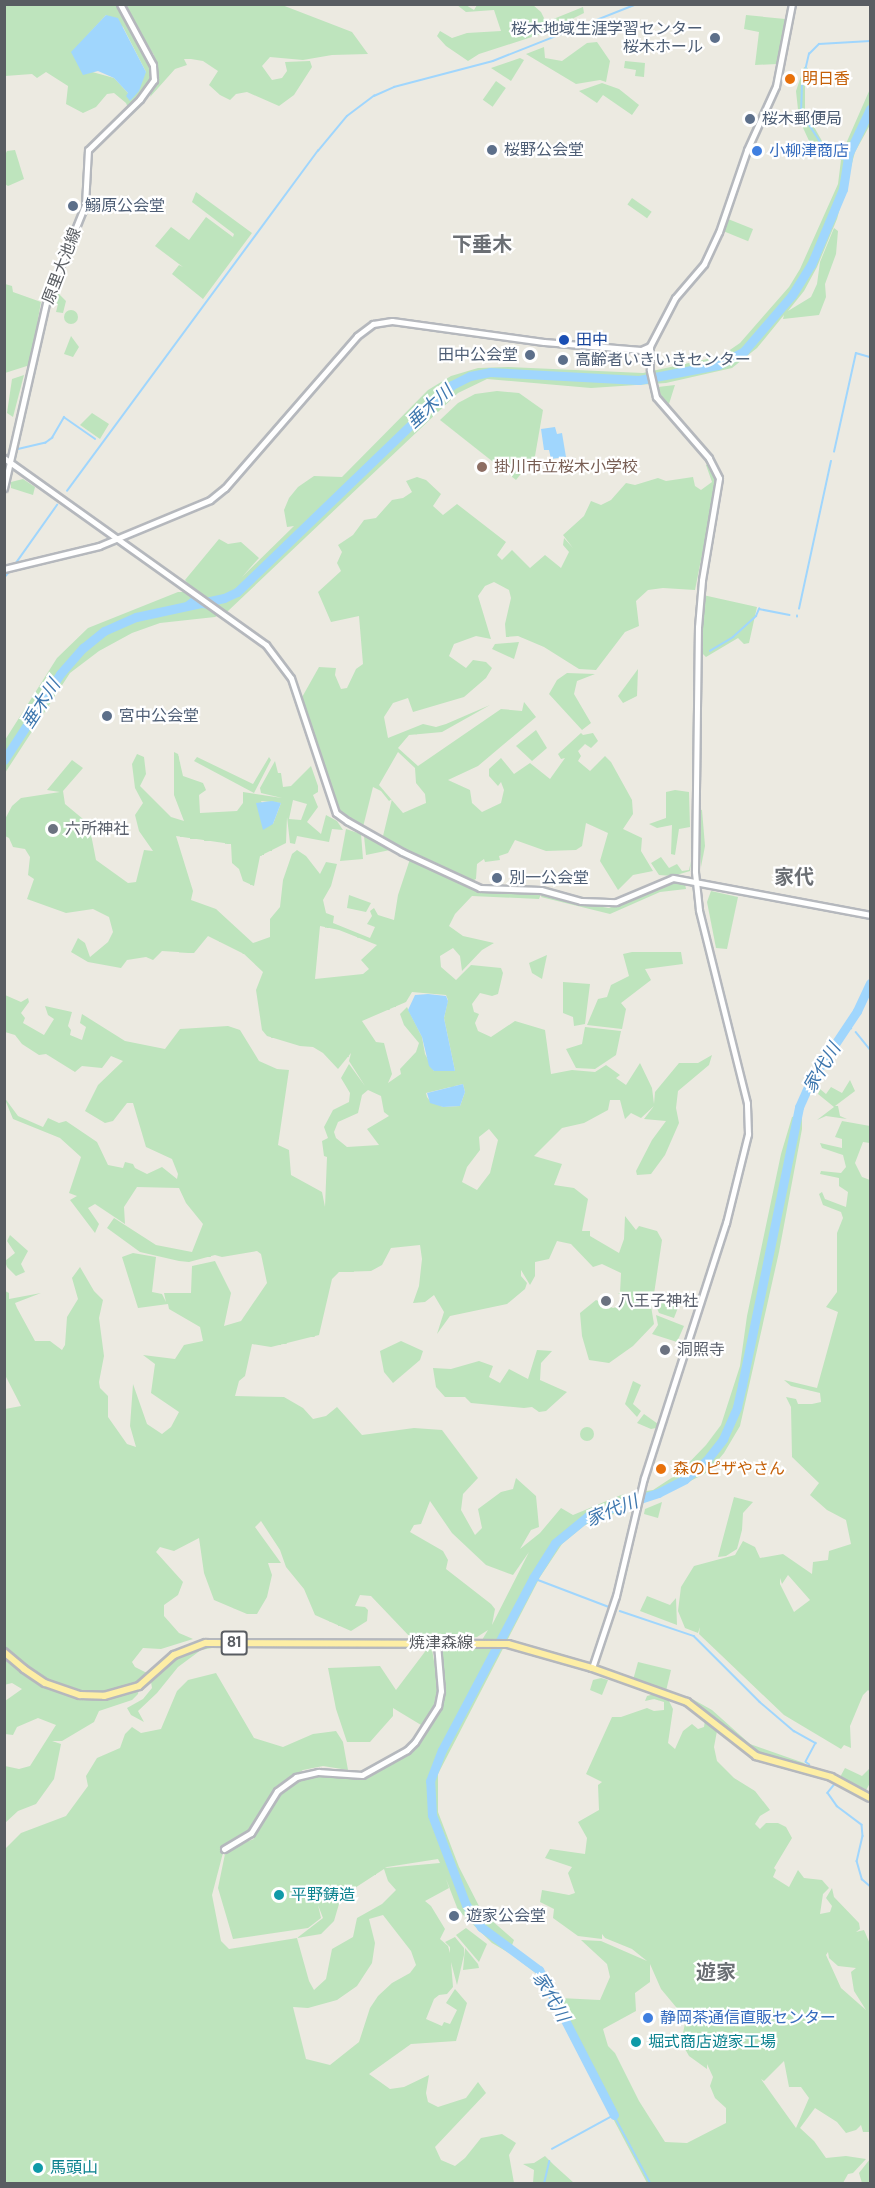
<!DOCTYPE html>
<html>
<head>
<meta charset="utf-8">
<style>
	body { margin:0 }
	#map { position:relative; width:875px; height:2188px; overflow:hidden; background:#eceae1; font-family:"DM Sans","Noto Sans JP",sans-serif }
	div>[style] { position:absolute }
	.green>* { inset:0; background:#bee4bd; transform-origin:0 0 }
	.round { border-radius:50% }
	.water>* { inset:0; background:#a0d6fd }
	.stream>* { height:1.5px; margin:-0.75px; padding:0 0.75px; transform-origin:0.75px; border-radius:0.75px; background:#a0d6fd }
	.river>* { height:9px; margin:-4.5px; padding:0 4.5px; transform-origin:4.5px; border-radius:4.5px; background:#a0d6fd }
	.roads { filter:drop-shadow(2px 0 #b5b8bd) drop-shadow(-2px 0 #b5b8bd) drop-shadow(0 2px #b5b8bd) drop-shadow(0 -2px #b5b8bd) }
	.secondary>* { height:5px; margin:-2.5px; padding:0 2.5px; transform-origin:2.5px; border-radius:2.5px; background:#fff }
	.primary>* { height:6px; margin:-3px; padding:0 3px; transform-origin:3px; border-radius:3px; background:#fdeea5 }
	.dots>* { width:16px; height:16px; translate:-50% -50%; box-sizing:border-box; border:3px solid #fff; border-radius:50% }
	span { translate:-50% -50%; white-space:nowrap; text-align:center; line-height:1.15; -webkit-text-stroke:4.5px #fff; paint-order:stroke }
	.shield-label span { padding:2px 4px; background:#fff; border:2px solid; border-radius:4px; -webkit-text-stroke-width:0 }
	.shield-label { font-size:15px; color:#595d62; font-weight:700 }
	.service-label { font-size:16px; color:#4e5e75 }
	.right { translate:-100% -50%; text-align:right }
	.left { translate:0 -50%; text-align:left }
	.food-label { font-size:16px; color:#c56008 }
	.shop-label { font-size:16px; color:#366cbe }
	.street-label { font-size:16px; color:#595d62 }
	.transit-label { font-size:16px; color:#164399 }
	.education-label { font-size:16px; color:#785e54 }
	.worship-label { font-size:16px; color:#5b616d }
	.culture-label { font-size:16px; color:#0d838f }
	.water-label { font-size:18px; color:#3e77ae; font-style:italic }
	.quarter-label { font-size:20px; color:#6b6f74; font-weight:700 }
	.frame { position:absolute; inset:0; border:6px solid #595d62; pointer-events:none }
</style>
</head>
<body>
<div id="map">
	<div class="green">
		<div style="clip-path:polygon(evenodd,49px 4px,116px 5px,155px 72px,154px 55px,120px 5px,282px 5px,352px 32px,368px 54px,332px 55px,303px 60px,270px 57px,262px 66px,272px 80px,282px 78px,287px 71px,285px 62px,310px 61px,312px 67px,294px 95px,279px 106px,247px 92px,236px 94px,230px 100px,220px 95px,209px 85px,218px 71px,203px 61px,191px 59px,184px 59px,187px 65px,175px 69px,150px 97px,155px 78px,129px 110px,126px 103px,114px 93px,107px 94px,96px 107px,83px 113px,66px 104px,68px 86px,46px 72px,37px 78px,32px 74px,5px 76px,5px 5px,49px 4px,106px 15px,123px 27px,146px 72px,128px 93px,114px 78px,85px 70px,84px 39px,106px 15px)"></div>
		<div style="clip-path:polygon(493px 4px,533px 5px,541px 12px,546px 22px,583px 7px,584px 13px,544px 33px,479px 54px,468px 61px,446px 46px,437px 36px,440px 31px,452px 38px,467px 33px,501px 31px,494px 10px,466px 12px,457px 5px,466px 5px,474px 10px,477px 5px)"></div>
		<div style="clip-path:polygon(746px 15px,785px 19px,777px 64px,755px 65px,759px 32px,744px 29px)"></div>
		<div style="clip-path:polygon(597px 42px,610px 61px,606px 82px,600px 80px,576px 84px,526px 54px,544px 47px,545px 58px,562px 61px,587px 43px)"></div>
		<div style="clip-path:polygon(520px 58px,524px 60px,511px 81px,491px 68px)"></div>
		<div style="clip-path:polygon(625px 61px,645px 63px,644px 77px,635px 76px,636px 70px,624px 68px)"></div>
		<div style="clip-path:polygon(804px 67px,808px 68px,805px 82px,805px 112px,812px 115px,813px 125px,822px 141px,840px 152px,841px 155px,870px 89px,870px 125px,855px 152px,837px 219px,817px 267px,804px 291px,788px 311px,811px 297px,817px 284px,820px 262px,834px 228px,838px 231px,836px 254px,825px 284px,826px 297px,819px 315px,783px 319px,784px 315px,757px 348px,732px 368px,666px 383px,591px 388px,487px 379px,458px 393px,228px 611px,215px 617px,160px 623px,132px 633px,99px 651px,70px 673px,5px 773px,5px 740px,57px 658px,88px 628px,178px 592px,195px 592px,185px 580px,219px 539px,228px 544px,241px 542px,259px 558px,242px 577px,294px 526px,287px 527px,284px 510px,289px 498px,298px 487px,314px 476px,342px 477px,428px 390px,451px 376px,478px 368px,508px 367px,643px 373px,721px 356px,740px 343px,789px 287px,800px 269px,838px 184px,841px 160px,810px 143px,799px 119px,796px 91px)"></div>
		<div style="left:496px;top:81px;width:12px;height:23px;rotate:35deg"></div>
		<div style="clip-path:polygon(602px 83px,619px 89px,639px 105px,632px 115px,603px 95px,597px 103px,579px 91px)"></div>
		<div style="clip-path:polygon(15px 150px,24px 179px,8px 186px,5px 184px,5px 155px,7px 151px)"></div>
		<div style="clip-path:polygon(196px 192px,252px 233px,203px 299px,172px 274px,179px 265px,183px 267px,155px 246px,171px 227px,189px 240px,206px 217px,233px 237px,234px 234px,192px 202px)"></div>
		<div style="left:632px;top:198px;width:24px;height:8px;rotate:35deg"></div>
		<div style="left:728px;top:219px;width:27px;height:13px;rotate:22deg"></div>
		<div style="clip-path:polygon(5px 284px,12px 286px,13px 292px,41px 302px,30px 365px,5px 373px)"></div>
		<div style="clip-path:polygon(54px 289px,66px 301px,63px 313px,56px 312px,58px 304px,52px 301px)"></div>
		<div class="round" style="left:64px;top:310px;width:14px;height:14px"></div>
		<div style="clip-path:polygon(71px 336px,79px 347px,73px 357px,64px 354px)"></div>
		<div style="clip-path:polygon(24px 375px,13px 417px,7px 413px,12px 379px)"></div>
		<div style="clip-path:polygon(675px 385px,674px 388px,669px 404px,663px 400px,658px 387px)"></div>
		<div style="clip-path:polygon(497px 391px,519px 393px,543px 410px,535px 456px,516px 480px,440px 420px,458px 403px,475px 394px)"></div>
		<div style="clip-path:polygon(92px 413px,109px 424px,100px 439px,80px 425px)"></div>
		<div style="clip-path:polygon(evenodd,708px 464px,717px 480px,695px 590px,663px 588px,648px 590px,636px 601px,639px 626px,625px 632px,596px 670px,579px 669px,544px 647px,518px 636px,506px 637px,505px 624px,511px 598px,509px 590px,494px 582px,485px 586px,478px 596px,491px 639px,476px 636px,454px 644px,449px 656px,466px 668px,473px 660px,486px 662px,492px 668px,486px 678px,464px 697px,413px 712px,408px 698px,393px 703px,384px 717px,388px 738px,423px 724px,436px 727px,446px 724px,490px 705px,442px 732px,409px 735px,398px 748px,418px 766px,501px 709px,522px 711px,524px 702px,536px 717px,478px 766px,448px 780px,470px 790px,472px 803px,482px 812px,501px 803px,504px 790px,501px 782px,498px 786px,489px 776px,489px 769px,501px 758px,514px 774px,530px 763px,550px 779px,565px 758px,561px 759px,558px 754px,581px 733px,583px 735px,593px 733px,598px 741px,591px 748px,585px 744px,578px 751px,581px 756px,578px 761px,590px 771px,605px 756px,611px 762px,632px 800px,633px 814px,623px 829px,642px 838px,641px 851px,653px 871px,633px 875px,618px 890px,600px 861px,608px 833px,586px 823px,582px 846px,576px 850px,546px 851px,515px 840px,508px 853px,499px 856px,500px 860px,485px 862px,484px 859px,477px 864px,476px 879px,470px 882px,424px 860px,383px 836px,392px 799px,389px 801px,381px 791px,373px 787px,363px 827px,339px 810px,301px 699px,319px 667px,336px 668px,335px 675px,341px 689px,347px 688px,356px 669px,363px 664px,359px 616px,331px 622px,318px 592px,341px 571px,337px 563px,342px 552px,338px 545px,353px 535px,364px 520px,376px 518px,392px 500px,403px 498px,412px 492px,406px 481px,417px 477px,426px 480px,441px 494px,433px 506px,443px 515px,457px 504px,506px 542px,497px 555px,502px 560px,512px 550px,530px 568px,545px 555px,561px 568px,569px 552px,563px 545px,564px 538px,573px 548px,563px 535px,584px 516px,591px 501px,601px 505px,611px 500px,626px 483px,635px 485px,658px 478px,666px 481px,693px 477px,695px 486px,701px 490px,712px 482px,706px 465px,708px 464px,398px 752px,415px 768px,416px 783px,425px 794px,426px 803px,403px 813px,379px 785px,398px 752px)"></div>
		<div style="clip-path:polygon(23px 479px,35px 487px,33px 495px,11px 488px,11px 482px)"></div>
		<div style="clip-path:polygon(703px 595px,757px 607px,749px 643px,744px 644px,738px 638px,706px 657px,701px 652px)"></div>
		<div style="clip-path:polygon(519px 642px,514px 659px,492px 649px,495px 644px)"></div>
		<div style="clip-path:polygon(638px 669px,637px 696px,623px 703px,618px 696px)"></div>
		<div style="clip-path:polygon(567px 673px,595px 674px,577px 681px,574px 694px,591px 723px,582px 730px,549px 694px,557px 680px)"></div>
		<div style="clip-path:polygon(536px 730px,547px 748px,532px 761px,516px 746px)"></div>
		<div style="clip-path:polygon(evenodd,174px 752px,178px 754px,183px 776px,203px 783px,206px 790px,199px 795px,200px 813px,237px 811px,243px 803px,243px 792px,282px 798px,261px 793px,260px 788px,275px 761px,278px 773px,281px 773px,283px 787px,291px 786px,311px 766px,318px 786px,318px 792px,313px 795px,318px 807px,307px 822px,321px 834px,326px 815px,337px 821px,343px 830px,332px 829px,329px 842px,297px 836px,295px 844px,290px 843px,287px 817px,286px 843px,260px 856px,254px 886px,243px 881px,239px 869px,232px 863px,231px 844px,176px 836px,193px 891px,191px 900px,216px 909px,253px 943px,270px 937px,270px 919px,280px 907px,283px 880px,292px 854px,297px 850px,306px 856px,320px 874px,326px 862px,337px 864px,331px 886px,323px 900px,326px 913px,334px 916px,333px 923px,370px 938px,375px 927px,367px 924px,372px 916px,370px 911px,374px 908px,378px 915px,394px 920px,398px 895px,410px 859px,472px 889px,541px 894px,539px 899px,472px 896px,455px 914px,449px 926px,463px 936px,494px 943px,482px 950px,462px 971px,460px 956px,453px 948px,440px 956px,441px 967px,456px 980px,471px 965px,501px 968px,503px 973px,498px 994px,492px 996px,480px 993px,472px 1004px,474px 1012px,479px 1014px,475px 1023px,478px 1031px,491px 1037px,515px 1021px,545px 1030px,551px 1074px,572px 1070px,595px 1072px,606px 1065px,620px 1075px,616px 1078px,626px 1085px,640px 1063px,652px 1088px,654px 1104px,655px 1092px,679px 1063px,698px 1063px,712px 1055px,709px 1065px,678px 1091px,676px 1108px,679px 1123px,665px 1155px,651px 1174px,637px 1175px,636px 1171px,652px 1140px,666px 1121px,644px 1119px,654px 1106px,641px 1118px,631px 1113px,625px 1119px,620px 1100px,610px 1100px,608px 1110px,584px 1123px,562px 1128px,534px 1156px,562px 1164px,554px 1185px,574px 1188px,588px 1199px,582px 1231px,590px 1231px,590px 1236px,619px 1253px,624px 1239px,625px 1216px,636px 1230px,639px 1226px,657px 1231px,662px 1240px,654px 1294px,651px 1300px,645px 1301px,651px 1306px,654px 1324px,633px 1346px,609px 1363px,589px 1360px,582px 1336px,580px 1313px,596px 1300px,613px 1308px,620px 1306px,625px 1297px,618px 1293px,620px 1293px,621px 1273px,602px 1264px,593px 1267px,571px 1244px,557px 1241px,549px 1259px,535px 1262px,535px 1276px,530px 1285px,521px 1270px,521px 1276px,527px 1283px,525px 1289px,507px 1304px,450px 1316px,437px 1334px,444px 1312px,434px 1295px,425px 1302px,413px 1303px,419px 1286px,422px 1259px,420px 1245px,391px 1248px,382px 1265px,371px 1271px,339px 1272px,332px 1279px,319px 1335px,271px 1347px,252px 1344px,245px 1376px,239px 1381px,235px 1396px,284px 1397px,303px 1408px,313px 1419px,326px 1416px,337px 1407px,362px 1435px,414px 1428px,442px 1430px,478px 1478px,463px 1494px,461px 1510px,475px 1535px,482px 1528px,478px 1509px,501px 1492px,513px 1489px,516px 1478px,536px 1496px,539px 1527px,531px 1530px,520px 1549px,540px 1533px,561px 1508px,573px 1515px,621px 1495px,653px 1490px,679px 1473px,706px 1445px,721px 1425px,740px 1366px,747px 1316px,781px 1154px,792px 1117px,802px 1114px,802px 1129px,779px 1252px,740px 1426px,724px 1453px,708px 1472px,661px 1496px,585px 1525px,562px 1544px,540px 1577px,438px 1774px,438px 1812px,459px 1867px,482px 1912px,514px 1940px,509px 1953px,492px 1943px,458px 1910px,446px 1879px,449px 1888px,425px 1901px,431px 1906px,445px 1929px,440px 1939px,448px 1946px,450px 1953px,450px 1947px,445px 1942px,455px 1937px,464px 1948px,464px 1955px,457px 1985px,451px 1962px,453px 1987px,447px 1994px,439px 1995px,434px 1999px,426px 2019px,442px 2026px,444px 2022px,450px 2024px,457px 2010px,446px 2003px,455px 1989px,467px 2003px,456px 2041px,411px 2044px,369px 2074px,390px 2089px,404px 2087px,429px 2075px,426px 2093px,428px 2102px,438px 2107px,466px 2098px,478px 2082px,486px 2093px,435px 2147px,441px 2160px,455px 2166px,465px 2158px,481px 2138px,502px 2134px,516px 2143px,509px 2155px,514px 2183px,5px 2183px,5px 1849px,21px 1833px,66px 1816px,88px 1786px,86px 1776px,97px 1758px,120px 1748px,125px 1734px,132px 1727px,141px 1733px,161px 1729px,177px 1691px,188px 1680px,216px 1673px,254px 1738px,283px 1747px,313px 1734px,336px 1731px,343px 1742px,348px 1770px,323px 1766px,303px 1770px,281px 1785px,321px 1772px,363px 1775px,412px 1751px,425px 1736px,440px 1706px,445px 1686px,441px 1648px,479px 1645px,488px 1630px,477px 1637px,433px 1643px,411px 1638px,371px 1596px,360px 1595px,355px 1606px,365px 1607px,368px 1610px,367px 1621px,351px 1631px,315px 1615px,304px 1589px,286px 1567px,280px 1550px,261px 1521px,255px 1527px,281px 1563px,268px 1563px,272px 1575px,267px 1597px,257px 1614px,247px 1614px,214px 1600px,204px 1573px,199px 1538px,174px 1551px,160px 1547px,156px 1552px,183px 1582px,178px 1595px,164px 1605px,164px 1616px,179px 1633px,193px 1639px,161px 1649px,143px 1648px,132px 1662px,135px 1667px,147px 1673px,140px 1682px,138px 1694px,132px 1700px,99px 1711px,94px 1722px,62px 1741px,52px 1741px,61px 1744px,54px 1779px,36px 1804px,18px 1811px,5px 1823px,5px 1766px,19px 1769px,30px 1766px,56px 1725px,38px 1718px,17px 1727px,13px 1735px,5px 1734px,5px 1701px,22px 1689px,12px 1683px,4px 1685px,5px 1409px,21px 1406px,5px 1375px,5px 1291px,9px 1293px,9px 1299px,41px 1293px,15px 1303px,17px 1308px,35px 1341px,50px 1341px,62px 1350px,65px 1345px,67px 1317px,78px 1299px,72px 1278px,80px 1267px,94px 1291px,103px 1300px,99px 1318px,104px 1356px,99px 1382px,100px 1388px,108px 1396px,108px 1417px,127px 1444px,136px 1447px,130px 1426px,133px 1384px,147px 1424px,162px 1434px,171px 1427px,179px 1412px,151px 1393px,155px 1364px,143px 1355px,175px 1359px,184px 1345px,203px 1341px,200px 1327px,169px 1309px,168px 1304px,138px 1308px,122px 1257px,133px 1253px,156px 1257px,152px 1292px,162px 1294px,166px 1302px,164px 1293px,191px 1293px,192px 1266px,215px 1261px,231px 1293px,224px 1326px,241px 1321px,267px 1283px,261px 1254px,257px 1251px,222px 1257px,215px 1255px,189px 1262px,179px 1261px,140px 1252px,107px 1228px,114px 1218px,156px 1245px,192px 1252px,203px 1224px,186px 1203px,179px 1188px,137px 1187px,124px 1207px,125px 1224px,95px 1204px,88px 1208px,99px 1224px,95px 1233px,70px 1200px,77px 1196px,69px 1193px,81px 1157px,60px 1138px,13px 1119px,4px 1097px,18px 1116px,43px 1127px,48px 1118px,59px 1123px,66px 1121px,97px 1142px,108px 1165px,123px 1168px,125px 1162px,133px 1164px,135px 1168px,147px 1174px,162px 1167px,177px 1179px,178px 1174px,172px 1159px,146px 1147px,133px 1103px,127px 1103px,113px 1121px,105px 1123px,85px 1111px,98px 1085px,123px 1061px,111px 1056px,102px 1068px,82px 1066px,75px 1072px,46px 1054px,39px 1055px,22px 1044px,15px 1035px,5px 1032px,5px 995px,21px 1002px,28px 998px,29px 1002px,21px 1013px,25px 1018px,23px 1023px,44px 1035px,54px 1019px,48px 1015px,45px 1006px,72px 1012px,68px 1026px,71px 1030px,70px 1035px,82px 1040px,86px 1027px,80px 1023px,82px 1014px,125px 1041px,165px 1049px,180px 1029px,228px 1026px,240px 1030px,259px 1061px,277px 1069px,289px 1070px,278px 1145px,289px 1150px,291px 1175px,322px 1192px,325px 1207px,327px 1157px,324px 1156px,322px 1141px,328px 1138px,324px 1127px,333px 1110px,349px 1102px,350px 1093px,341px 1078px,349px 1064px,365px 1086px,349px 1061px,351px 1053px,338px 1069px,323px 1053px,313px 1047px,300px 1046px,267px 1036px,262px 1030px,256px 990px,263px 972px,244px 954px,208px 936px,194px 953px,162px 951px,153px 960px,146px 957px,127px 960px,121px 968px,88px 962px,71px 952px,78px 938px,85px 943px,90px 957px,108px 942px,113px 932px,109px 917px,93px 909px,66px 913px,27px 899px,34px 879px,28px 875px,30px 857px,25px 849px,13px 847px,9px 838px,5px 836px,4px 821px,12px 806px,21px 798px,60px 792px,47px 790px,72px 760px,83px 768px,63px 791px,65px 804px,89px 824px,96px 860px,128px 883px,136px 882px,144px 850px,153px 851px,139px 831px,135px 815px,143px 803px,135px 788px,132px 764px,137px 754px,144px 757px,146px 774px,140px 786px,171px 817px,184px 821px,174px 795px,174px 752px,293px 800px,307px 804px,301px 820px,289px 819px,293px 800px,174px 752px,261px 801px,281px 803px,273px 824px,261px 801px,174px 752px,320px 926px,339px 930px,377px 945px,361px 960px,369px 969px,363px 974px,315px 979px,320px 926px,174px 752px,412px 992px,446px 995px,448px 1000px,444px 1018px,455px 1071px,434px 1071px,425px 1054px,422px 1037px,407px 1007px,400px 1014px,404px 1025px,419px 1043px,416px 1052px,400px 1069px,401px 1074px,388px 1083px,392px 1074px,384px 1043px,376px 1042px,362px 1021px,406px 1002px,412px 992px,174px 752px,463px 1084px,465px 1092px,460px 1106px,443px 1107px,430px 1101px,427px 1097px,426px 1093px,463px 1084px,174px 752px,368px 1090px,381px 1096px,384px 1112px,389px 1116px,367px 1129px,379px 1145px,347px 1147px,336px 1138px,334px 1132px,338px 1122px,358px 1113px,362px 1095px,368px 1090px,174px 752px,489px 1129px,498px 1140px,490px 1173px,477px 1190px,462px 1182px,467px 1167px,480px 1150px,479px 1137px,489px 1129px,174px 752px,430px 1501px,452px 1533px,486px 1565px,513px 1575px,529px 1552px,492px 1625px,495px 1609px,491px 1604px,446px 1569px,448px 1560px,443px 1551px,410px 1532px,414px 1525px,421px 1524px,430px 1501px,174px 752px,251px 1833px,254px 1839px,226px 1849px,218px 1888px,233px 1939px,308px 1928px,321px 1918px,318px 1905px,323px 1918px,297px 1938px,229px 1949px,221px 1941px,212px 1895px,224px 1849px,251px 1833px,174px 752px,438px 1859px,440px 1863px,385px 1868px,387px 1867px,438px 1859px,174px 752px,384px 1869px,388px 1881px,396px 1890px,382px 1904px,357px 1918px,353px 1937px,332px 1949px,326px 1979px,314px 1990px,309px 1981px,297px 1938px,321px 1934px,334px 1921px,341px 1897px,384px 1869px,174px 752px,383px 1915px,411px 1951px,416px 1965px,410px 1973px,392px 1983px,378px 1996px,370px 2008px,359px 2042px,330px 2065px,306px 2059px,293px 2007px,308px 2008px,337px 2000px,357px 1986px,372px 1963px,375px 1943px,369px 1919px,383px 1915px)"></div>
		<div style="clip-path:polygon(197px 757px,253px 784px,269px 757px,271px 760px,254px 793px,194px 761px)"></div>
		<div style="clip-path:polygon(675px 790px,689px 792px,690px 827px,679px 829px,675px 855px,671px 854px,672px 825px,657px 828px,649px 824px,666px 818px,666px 792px)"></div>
		<div style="clip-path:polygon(698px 809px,702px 810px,705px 846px,701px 867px)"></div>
		<div style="clip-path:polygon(346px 829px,361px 834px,363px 859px,340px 861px)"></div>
		<div style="clip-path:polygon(364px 836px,378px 843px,390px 850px,366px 855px)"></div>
		<div style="clip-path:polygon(661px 857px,669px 868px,677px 864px,682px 871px,689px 870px,691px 861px,690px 871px,673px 876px,659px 875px,651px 863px)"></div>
		<div style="clip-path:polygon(669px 882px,685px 884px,686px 889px,660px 892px,610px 914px,541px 897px,543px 893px,573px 902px,609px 908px)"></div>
		<div style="clip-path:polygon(711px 891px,738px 897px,727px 949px,716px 948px,707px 902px)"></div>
		<div style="clip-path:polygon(349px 895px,371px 903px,366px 912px,347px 908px)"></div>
		<div style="clip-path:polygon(632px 952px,681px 952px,683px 964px,645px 969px,651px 980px,621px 1003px,626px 1009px,622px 1029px,587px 1025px,598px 999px,607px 997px,611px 985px,629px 976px,623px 954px)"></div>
		<div style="clip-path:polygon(547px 955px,542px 979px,532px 973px,529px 963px)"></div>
		<div style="clip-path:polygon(563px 982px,590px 984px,585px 1024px,574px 1026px,573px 1017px,563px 1013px)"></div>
		<div style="clip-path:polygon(585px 1027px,621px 1031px,616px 1055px,595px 1069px,576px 1068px,566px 1049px,582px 1044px)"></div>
		<div style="clip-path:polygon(850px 1080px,855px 1091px,835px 1106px,838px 1106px,840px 1116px,847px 1119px,826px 1116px,817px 1120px,834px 1107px,818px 1094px,820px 1089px,826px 1094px,831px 1087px,842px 1093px)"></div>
		<div style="clip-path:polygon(evenodd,842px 1121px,870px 1126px,870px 1143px,863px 1142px,855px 1163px,862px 1177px,870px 1180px,870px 1692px,868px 1690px,863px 1695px,850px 1726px,851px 1748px,844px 1745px,841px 1749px,784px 1715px,699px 1634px,700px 1627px,698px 1633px,685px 1628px,678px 1611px,681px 1587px,694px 1566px,735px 1555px,743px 1541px,755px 1547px,760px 1558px,783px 1554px,812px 1574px,813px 1562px,828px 1560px,829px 1551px,851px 1544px,846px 1520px,827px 1510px,810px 1495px,819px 1483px,792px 1457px,791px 1407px,786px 1397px,796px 1399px,798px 1404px,812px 1404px,821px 1402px,820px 1393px,791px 1386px,784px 1380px,817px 1388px,838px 1312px,826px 1307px,837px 1292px,837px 1233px,843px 1218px,841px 1212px,823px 1205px,819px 1194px,822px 1192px,825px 1199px,846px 1207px,848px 1192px,839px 1186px,839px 1178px,820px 1174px,821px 1171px,841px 1173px,846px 1167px,843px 1155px,822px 1148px,820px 1143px,842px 1148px,842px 1139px,835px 1137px,842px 1121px,788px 1575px,810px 1600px,794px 1612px,780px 1584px,780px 1578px,782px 1584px,788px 1575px)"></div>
		<div style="clip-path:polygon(10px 1235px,28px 1251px,21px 1264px,25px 1272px,16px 1276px,7px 1267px,5px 1261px,15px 1253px,7px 1241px)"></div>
		<div style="clip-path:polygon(668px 1302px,679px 1305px,674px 1318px,659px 1313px,655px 1304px)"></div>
		<div style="clip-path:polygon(656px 1315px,684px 1326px,677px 1342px,652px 1334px,658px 1325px)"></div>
		<div style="clip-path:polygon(401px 1341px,423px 1351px,420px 1360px,393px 1383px,384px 1372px,380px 1351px)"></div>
		<div style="clip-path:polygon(537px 1350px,552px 1351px,541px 1363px,540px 1380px,567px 1392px,546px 1411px,539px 1412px,532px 1407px,524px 1408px,471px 1403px,465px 1397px,445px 1397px,436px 1387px,433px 1368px,451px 1369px,479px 1361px,493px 1366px,489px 1377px,500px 1383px,509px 1369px,528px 1379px)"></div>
		<div style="clip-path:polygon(633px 1381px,641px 1385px,633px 1404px,641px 1411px,637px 1417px,625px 1404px)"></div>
		<div style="clip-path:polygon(644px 1414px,658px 1424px,656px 1428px,651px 1429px,637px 1423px)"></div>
		<div class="round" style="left:580px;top:1427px;width:14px;height:14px"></div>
		<div style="clip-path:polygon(734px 1497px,753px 1502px,743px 1513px,742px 1530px,737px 1549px,726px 1556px,718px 1557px)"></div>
		<div style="clip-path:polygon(662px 1502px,658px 1518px,644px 1514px,645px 1509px)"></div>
		<div style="clip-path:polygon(647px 1596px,670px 1605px,676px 1598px,677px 1625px,640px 1611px)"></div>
		<div style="clip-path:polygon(209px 1646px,218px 1647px,201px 1650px,178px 1667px,157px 1693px,138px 1711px,144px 1722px,131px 1715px,127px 1708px,143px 1699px,152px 1688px,151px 1682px,181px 1653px)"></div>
		<div style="clip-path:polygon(427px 1649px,432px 1649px,439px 1691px,436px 1709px,426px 1728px,393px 1708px,393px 1716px,370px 1742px,347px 1742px,336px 1709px,328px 1668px,380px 1666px,396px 1690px)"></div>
		<div style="clip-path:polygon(638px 1662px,671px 1670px,666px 1691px,633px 1680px)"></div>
		<div style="clip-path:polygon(601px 1678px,608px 1680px,602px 1695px,590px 1690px,593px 1680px)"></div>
		<div style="clip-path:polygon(evenodd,654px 1694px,668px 1699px,673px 1709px,668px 1743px,675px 1749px,683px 1731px,692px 1724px,698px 1729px,704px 1727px,705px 1720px,713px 1724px,717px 1731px,714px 1747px,717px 1761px,734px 1778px,755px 1791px,770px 1810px,760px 1816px,755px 1824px,760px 1829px,766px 1823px,778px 1823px,786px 1827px,792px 1838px,774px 1868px,776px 1870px,773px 1877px,789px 1887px,798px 1870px,804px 1878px,822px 1880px,829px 1888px,823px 1894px,820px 1914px,830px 1912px,832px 1906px,826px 1898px,832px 1888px,834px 1897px,859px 1923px,860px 1929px,856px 1932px,864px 1930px,870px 1944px,870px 2132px,863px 2132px,861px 2125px,856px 2130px,846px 2133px,837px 2122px,815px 2108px,800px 2128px,814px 2141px,826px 2158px,846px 2156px,866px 2159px,853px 2173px,848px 2174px,843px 2183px,647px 2183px,537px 1974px,516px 1958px,521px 1952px,541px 1969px,567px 2013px,560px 1998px,600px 2000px,610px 1977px,607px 1964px,581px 1940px,601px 1941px,647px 1961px,632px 1949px,605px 1938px,602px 1934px,602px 1939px,578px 1936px,553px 1918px,554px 1909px,540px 1902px,542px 1890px,569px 1895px,575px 1893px,568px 1873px,572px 1867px,545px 1858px,550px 1849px,585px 1854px,587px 1838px,578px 1822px,599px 1810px,598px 1785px,602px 1782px,586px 1774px,612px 1717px,621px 1717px,647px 1708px,654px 1711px,664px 1710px,664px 1702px,654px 1699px,645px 1701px,647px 1696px,654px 1694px,828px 1952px,829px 1958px,838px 1966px,856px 1968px,851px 1972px,854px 1991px,866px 2010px,841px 1988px,826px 1955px,828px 1952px,654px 1694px,650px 1964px,661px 1989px,686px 2019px,681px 2042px,689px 2056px,707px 2069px,707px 2064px,713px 2077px,710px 2086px,715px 2098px,726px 2108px,726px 2123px,687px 2143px,665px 2142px,639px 2101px,615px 2053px,608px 2046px,603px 2029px,636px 2011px,635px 1993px,650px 1982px,650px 1964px,654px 1694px,784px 2061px,789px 2087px,801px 2087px,809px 2098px,796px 2128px,761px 2079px,764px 2081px,784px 2061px)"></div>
		<div style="clip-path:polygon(681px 1696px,687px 1696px,712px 1710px,750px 1744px,804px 1763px,808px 1767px,766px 1757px,751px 1750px,701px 1707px)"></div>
		<div style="clip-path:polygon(845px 1768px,862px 1776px,870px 1768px,870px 1783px,865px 1792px,839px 1779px)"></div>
		<div style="clip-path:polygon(466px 1928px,487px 1944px,479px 1962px,456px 1935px)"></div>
		<div style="clip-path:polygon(465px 1948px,478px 1964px,479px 1968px,463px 1970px)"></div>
		<div style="clip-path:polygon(545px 2156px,554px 2165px,574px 2183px,533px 2183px,534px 2170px,523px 2164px,534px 2163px)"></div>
		<div style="clip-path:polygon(870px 2159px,870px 2183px,862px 2183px,859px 2173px)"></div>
	</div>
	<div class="water">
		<div style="clip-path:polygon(106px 15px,118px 18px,146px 72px,139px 91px,130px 101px,126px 96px,128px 93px,114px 78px,98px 71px,83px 75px,71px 52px)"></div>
		<div style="clip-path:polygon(555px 427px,557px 434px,562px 433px,566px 457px,551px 459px,549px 450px,544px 450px,541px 429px)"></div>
		<div style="clip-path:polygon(192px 597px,208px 609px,190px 606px,172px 610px,172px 607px,182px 605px)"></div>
		<div style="clip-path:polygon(272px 801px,281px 803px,273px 824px,263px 830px,256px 803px)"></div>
		<div style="clip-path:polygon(428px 994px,446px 996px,448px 1001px,444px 1018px,455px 1071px,434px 1071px,429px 1066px,422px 1037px,408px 1010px,415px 995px)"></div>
		<div style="clip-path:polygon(463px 1084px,465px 1092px,460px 1106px,443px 1107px,430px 1103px,427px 1093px)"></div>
	</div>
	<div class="stream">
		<div style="left:848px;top:162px;width:17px;rotate:-152deg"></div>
		<div style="left:833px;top:154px;width:18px;rotate:-137deg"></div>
		<div style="left:820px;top:142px;width:35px;rotate:-123deg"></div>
		<div style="left:801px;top:113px;width:29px;rotate:-88deg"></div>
		<div style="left:802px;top:84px;width:31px;rotate:-77deg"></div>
		<div style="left:809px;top:54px;width:14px;rotate:-45deg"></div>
		<div style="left:819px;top:44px;width:51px;rotate:-3.4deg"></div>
		<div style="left:18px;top:449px;width:28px;rotate:-13deg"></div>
		<div style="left:45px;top:443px;width:9px;rotate:-36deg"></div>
		<div style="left:52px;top:438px;width:24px;rotate:-60deg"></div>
		<div style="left:64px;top:417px;width:38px;rotate:35deg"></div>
		<div style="left:834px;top:452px;width:101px;rotate:-77.5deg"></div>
		<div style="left:856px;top:353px;width:15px;rotate:16deg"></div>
		<div style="left:67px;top:491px;width:423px;rotate:-53.6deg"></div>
		<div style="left:318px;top:151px;width:45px;rotate:-50.4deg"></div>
		<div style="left:347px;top:116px;width:34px;rotate:-37deg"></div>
		<div style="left:374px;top:96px;width:22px;rotate:-24deg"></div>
		<div style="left:394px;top:87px;width:102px;rotate:-14.7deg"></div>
		<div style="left:493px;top:61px;width:155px;rotate:-21.6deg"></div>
		<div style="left:16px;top:563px;width:71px;rotate:-54.7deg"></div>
		<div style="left:4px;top:578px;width:11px;rotate:-49deg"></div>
		<div style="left:799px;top:609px;width:151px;rotate:-77.8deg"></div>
		<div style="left:797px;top:617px;width:1px;rotate:-90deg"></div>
		<div style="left:710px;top:651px;width:27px;rotate:-31deg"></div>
		<div style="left:733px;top:637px;width:31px;rotate:-42deg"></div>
		<div style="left:756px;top:616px;width:8px;rotate:-67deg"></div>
		<div style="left:759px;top:609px;width:31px;rotate:11deg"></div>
		<div style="left:848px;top:1026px;width:4px;rotate:34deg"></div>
		<div style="left:856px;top:1032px;width:22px;rotate:51deg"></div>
		<div style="left:533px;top:1578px;width:81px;rotate:20.9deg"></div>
		<div style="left:620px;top:1611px;width:78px;rotate:18.7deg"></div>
		<div style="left:694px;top:1636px;width:93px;rotate:45deg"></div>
		<div style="left:760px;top:1702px;width:45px;rotate:40.5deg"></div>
		<div style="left:794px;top:1731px;width:25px;rotate:29deg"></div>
		<div style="left:816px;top:1743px;width:21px;rotate:118deg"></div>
		<div style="left:806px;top:1762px;width:4px;rotate:34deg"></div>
		<div style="left:836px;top:1783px;width:13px;rotate:129deg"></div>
		<div style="left:828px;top:1793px;width:16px;rotate:55deg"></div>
		<div style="left:837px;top:1806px;width:31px;rotate:37deg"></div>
		<div style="left:862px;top:1825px;width:11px;rotate:85deg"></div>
		<div style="left:863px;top:1836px;width:26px;rotate:103deg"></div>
		<div style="left:857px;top:1861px;width:19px;rotate:74deg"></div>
		<div style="left:862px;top:1879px;width:11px;rotate:41deg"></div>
		<div style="left:552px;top:2149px;width:71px;rotate:-28.7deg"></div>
		<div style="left:614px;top:2115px;width:78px;rotate:61.8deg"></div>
		<div style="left:544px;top:2184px;width:23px;rotate:-77deg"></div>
	</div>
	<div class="river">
		<div style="left:4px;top:760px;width:103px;rotate:-56.9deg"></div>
		<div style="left:60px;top:674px;width:35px;rotate:-49deg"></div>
		<div style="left:83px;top:648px;width:27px;rotate:-39deg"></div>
		<div style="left:104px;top:631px;width:35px;rotate:-24deg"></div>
		<div style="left:136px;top:617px;width:90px;rotate:-12.2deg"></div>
		<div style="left:224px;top:598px;width:14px;rotate:-25deg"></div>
		<div style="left:237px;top:592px;width:298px;rotate:-43.9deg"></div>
		<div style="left:452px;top:385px;width:20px;rotate:-27deg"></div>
		<div style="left:470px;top:376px;width:20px;rotate:-11deg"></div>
		<div style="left:490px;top:372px;width:149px;rotate:3.1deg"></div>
		<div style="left:639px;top:380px;width:80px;rotate:-10.8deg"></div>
		<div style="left:718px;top:365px;width:30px;rotate:-28deg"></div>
		<div style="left:744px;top:351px;width:74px;rotate:-49.4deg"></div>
		<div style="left:792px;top:295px;width:36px;rotate:-58deg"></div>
		<div style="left:811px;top:265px;width:82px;rotate:-67.2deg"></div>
		<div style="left:843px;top:189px;width:36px;rotate:-81deg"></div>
		<div style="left:849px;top:153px;width:49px;rotate:-64.5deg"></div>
		<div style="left:614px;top:2115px;width:163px;rotate:-117.3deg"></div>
		<div style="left:539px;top:1970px;width:72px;rotate:-143.4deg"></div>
		<div style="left:481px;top:1927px;width:27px;rotate:-124deg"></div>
		<div style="left:466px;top:1905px;width:96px;rotate:-110.7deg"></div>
		<div style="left:432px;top:1815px;width:34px;rotate:-93deg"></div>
		<div style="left:430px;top:1781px;width:33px;rotate:-69deg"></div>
		<div style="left:442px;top:1750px;width:195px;rotate:-62.1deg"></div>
		<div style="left:533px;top:1578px;width:41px;rotate:-57.8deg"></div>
		<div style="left:555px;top:1543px;width:43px;rotate:-39.3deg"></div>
		<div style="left:588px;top:1516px;width:74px;rotate:-18.2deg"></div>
		<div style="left:658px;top:1493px;width:30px;rotate:-27deg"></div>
		<div style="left:685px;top:1479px;width:28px;rotate:-41deg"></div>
		<div style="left:706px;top:1461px;width:28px;rotate:-52deg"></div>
		<div style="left:723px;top:1439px;width:35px;rotate:-66deg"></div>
		<div style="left:737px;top:1407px;width:23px;rotate:-77deg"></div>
		<div style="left:742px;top:1385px;width:284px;rotate:-78.4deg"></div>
		<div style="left:799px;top:1107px;width:30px;rotate:-66deg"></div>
		<div style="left:811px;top:1080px;width:83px;rotate:-56.3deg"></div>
		<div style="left:857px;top:1011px;width:31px;rotate:-65deg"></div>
	</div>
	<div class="roads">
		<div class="secondary">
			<div style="left:4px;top:458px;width:322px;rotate:35.5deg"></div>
			<div style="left:266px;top:645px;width:41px;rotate:52.9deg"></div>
			<div style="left:291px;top:678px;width:142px;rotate:71.6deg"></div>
			<div style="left:336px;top:813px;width:14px;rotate:36deg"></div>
			<div style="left:347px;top:821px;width:63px;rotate:29.4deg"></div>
			<div style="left:402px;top:852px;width:86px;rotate:24.8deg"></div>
			<div style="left:480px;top:888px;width:61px;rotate:1.9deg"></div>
			<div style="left:541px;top:890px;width:41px;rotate:15.4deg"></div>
			<div style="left:581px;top:901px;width:35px;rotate:2deg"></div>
			<div style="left:616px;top:902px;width:62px;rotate:-22.8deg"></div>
			<div style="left:673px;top:878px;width:200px;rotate:10.6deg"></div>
			<div style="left:4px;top:488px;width:194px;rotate:-77.2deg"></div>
			<div style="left:47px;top:299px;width:101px;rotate:-68deg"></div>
			<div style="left:85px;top:205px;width:55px;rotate:-86.9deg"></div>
			<div style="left:88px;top:150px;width:73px;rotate:-44.4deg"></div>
			<div style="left:140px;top:99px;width:24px;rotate:-54deg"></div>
			<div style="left:154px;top:80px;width:15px;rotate:-94deg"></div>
			<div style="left:153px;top:65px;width:69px;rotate:-118.4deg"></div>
			<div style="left:4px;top:569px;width:98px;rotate:-13.6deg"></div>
			<div style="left:99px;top:546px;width:120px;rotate:-22.5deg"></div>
			<div style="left:210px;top:500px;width:19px;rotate:-39deg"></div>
			<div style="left:225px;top:488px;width:201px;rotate:-49deg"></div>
			<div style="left:357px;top:336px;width:20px;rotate:-37deg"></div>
			<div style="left:373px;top:324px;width:19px;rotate:-9deg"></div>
			<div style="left:392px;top:321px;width:153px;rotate:7.9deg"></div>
			<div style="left:544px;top:342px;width:97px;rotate:4.7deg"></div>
			<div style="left:641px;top:350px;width:10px;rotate:-24deg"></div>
			<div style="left:592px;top:1668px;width:76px;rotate:-71.6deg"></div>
			<div style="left:616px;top:1596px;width:121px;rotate:-76.7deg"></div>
			<div style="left:644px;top:1478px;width:268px;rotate:-72.2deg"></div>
			<div style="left:726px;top:1223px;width:92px;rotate:-76.1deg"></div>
			<div style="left:748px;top:1134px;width:31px;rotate:-92deg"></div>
			<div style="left:747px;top:1103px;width:199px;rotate:-104deg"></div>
			<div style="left:699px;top:910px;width:39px;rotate:-96deg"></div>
			<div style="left:695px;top:871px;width:244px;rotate:-89.3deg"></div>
			<div style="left:698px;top:627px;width:47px;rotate:-85.1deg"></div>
			<div style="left:702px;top:580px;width:103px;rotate:-80.5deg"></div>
			<div style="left:719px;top:478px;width:22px;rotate:-117deg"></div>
			<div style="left:709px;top:458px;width:81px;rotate:-131deg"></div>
			<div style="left:656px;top:397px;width:28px;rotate:-103deg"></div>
			<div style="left:650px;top:370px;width:24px;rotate:-90deg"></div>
			<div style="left:650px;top:346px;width:54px;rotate:-62.5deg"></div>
			<div style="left:675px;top:298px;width:45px;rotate:-49.5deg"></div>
			<div style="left:704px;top:264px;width:35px;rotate:-65deg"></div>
			<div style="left:719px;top:232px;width:87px;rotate:-71.1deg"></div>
			<div style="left:747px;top:150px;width:70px;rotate:-65.6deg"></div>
			<div style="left:776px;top:86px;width:84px;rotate:-79deg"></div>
			<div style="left:224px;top:1849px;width:31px;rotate:-31deg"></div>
			<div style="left:251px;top:1833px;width:49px;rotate:-58.2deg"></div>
			<div style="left:277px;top:1791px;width:24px;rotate:-36deg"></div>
			<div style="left:296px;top:1777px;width:23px;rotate:-13deg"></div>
			<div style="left:318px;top:1772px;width:44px;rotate:3.9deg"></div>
			<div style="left:362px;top:1775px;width:51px;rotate:-29.1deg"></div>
			<div style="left:407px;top:1750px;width:11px;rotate:-45deg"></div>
			<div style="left:415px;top:1742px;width:43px;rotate:-57.4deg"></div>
			<div style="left:438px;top:1706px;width:15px;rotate:-79deg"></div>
			<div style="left:441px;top:1691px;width:48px;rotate:-94.8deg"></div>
		</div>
		<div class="primary">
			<div style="left:4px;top:1652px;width:26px;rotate:40deg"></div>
			<div style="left:24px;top:1669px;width:25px;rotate:34deg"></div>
			<div style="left:45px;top:1683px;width:37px;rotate:19deg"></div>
			<div style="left:80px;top:1695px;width:24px;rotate:2deg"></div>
			<div style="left:104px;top:1696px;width:36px;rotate:-16deg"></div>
			<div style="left:139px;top:1686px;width:47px;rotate:-41.5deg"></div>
			<div style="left:174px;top:1655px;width:34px;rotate:-21deg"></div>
			<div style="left:206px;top:1643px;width:302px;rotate:0.2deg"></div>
			<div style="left:508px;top:1644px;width:87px;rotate:15.9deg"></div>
			<div style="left:592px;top:1668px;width:101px;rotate:19.7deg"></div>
			<div style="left:687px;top:1702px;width:88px;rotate:38deg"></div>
			<div style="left:756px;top:1756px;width:78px;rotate:15.6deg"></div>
			<div style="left:831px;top:1777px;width:44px;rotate:28.3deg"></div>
		</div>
	</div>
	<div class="dots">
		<div style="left:715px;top:38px;background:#5c6f8a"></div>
		<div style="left:790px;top:79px;background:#e8710a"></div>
		<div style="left:750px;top:119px;background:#5c6f8a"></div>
		<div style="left:492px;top:150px;background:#5c6f8a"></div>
		<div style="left:757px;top:151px;background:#3f7fe0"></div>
		<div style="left:73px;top:206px;background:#5c6f8a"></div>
		<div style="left:564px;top:340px;background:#1a4fb4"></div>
		<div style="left:530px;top:355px;background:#5c6f8a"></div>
		<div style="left:563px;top:360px;background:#5c6f8a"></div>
		<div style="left:482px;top:467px;background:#8d6e63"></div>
		<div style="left:107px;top:716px;background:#5c6f8a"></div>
		<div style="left:53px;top:829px;background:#6b7280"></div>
		<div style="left:497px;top:878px;background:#5c6f8a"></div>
		<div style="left:606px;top:1301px;background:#6b7280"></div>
		<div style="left:665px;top:1350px;background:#6b7280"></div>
		<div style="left:661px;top:1469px;background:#e8710a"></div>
		<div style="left:279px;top:1895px;background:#0f9aa8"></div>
		<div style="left:454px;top:1916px;background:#5c6f8a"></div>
		<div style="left:648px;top:2018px;background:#3f7fe0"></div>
		<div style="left:636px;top:2042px;background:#0f9aa8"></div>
		<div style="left:38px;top:2168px;background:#0f9aa8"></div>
	</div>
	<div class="shield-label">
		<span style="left:234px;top:1643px">81</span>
	</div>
	<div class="service-label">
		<span class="right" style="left:703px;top:38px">桜木地域生涯学習センター<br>桜木ホール</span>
		<span class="left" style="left:762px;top:119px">桜木郵便局</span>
		<span class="left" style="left:504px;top:150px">桜野公会堂</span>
		<span class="left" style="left:85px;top:206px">鰯原公会堂</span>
		<span class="right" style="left:518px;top:355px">田中公会堂</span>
		<span class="left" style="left:575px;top:360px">高齢者いきいきセンター</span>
		<span class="left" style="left:119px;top:716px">宮中公会堂</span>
		<span class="left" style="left:509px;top:878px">別一公会堂</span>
		<span class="left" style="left:466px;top:1916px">遊家公会堂</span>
	</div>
	<div class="food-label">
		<span class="left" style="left:802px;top:79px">明日香</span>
		<span class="left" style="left:673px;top:1469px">森のピザやさん</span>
	</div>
	<div class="shop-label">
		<span class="left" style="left:769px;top:151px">小柳津商店</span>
		<span class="left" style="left:660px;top:2018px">静岡茶通信直販センター</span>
	</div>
	<div class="street-label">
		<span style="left:62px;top:266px;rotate:-69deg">原里大池線</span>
		<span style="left:441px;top:1643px">焼津森線</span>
	</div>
	<div class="transit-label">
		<span class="left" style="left:576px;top:340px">田中</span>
	</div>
	<div class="education-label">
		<span class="left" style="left:494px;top:467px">掛川市立桜木小学校</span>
	</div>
	<div class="worship-label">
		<span class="left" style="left:65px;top:829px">六所神社</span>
		<span class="left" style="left:618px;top:1301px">八王子神社</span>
		<span class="left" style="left:677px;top:1350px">洞照寺</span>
	</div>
	<div class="culture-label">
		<span class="left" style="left:291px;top:1895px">平野鋳造</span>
		<span class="left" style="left:648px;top:2042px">堀式商店遊家工場</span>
		<span class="left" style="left:50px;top:2168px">馬頭山</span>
	</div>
	<div class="water-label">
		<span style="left:430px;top:407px;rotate:-42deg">垂木川</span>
		<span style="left:41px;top:704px;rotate:-57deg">垂木川</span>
		<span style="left:822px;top:1068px;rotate:-59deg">家代川</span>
		<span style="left:612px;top:1511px;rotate:-22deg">家代川</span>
		<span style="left:551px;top:1997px;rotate:60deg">家代川</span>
	</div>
	<div class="quarter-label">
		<span style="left:482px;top:244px">下垂木</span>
		<span style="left:794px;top:877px">家代</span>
		<span style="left:716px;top:1972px">遊家</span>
	</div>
	<div class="frame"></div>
</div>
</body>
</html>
